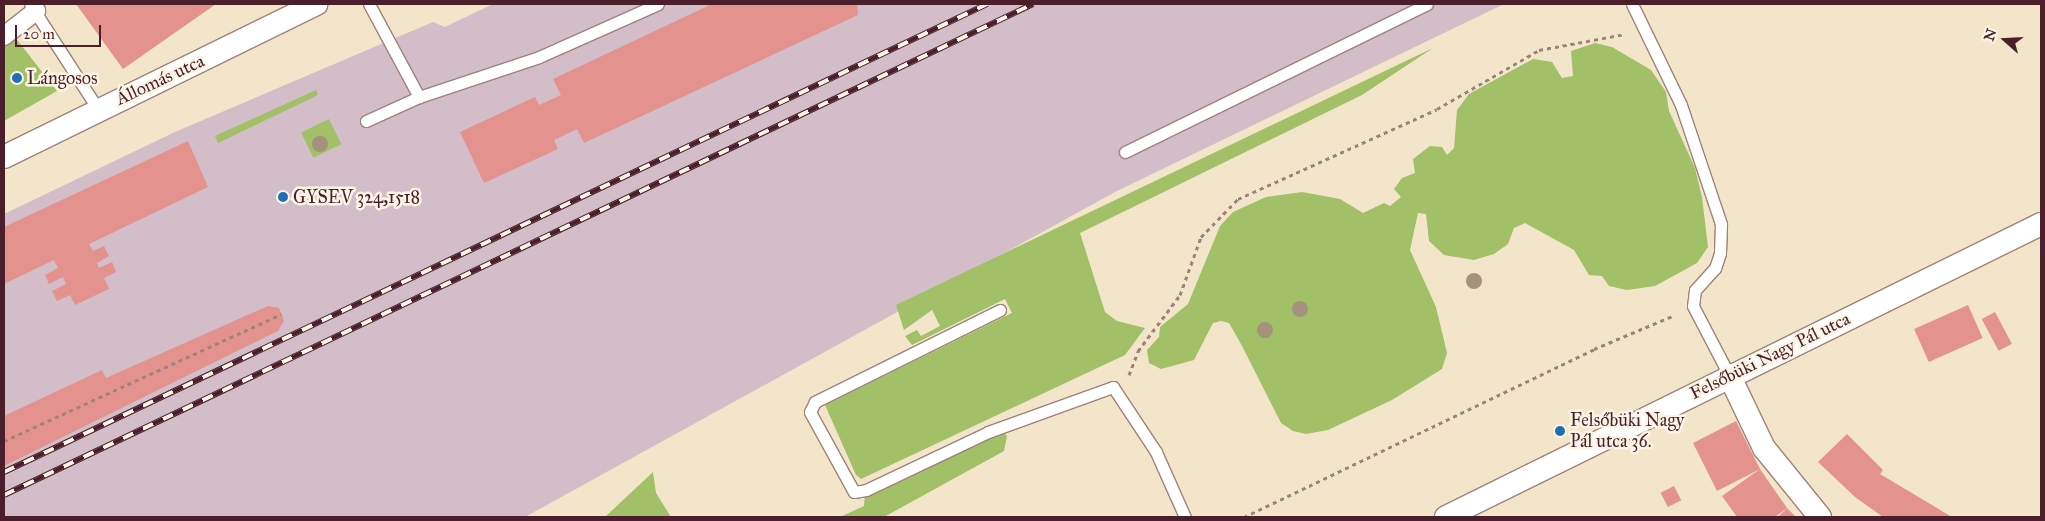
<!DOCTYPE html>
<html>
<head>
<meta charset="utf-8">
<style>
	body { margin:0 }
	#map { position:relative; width:2045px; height:521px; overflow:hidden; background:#f3e5c9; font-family:"IM FELL Great Primer",serif }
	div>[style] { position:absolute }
	.industrial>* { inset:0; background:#d2bdc8 }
	.green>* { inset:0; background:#a1c068; transform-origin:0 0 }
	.building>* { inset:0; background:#e4928e; transform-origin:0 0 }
	.path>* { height:3px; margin-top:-1.5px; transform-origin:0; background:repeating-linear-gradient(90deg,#9e827a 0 4px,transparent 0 8px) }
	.roads { filter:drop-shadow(1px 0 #9e827a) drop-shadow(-1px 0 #9e827a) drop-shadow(0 1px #9e827a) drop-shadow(0 -1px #9e827a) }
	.service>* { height:11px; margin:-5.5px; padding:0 5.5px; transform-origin:5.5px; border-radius:5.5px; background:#fff }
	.pedestrian>* { height:18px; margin:-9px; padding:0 9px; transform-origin:9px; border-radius:9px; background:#fff }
	.minor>* { height:22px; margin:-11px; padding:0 11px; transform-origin:11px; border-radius:11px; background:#fff }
	.rail>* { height:5.5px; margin-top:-2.75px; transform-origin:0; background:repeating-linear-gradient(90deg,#fcf5e5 0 11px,#4a1f2b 0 22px); box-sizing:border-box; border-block:1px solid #4a1f2b }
	.trees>* { width:16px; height:16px; margin:-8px; border-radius:50%; background:#a4927c }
	.dots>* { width:14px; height:14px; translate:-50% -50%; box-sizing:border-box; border:2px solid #fcf5e5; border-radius:50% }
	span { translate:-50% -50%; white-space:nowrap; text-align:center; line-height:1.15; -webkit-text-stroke:5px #fcf5e5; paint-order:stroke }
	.poi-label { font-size:18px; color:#4a1f2b }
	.left { translate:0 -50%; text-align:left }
	.street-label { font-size:18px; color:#4a1f2b }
	.frame { position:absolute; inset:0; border:5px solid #4a1f2b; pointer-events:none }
	.north { position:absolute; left:1980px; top:15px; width:50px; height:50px; -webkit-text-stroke:4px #fcf5e5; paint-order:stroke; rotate:289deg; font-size:14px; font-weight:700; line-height:20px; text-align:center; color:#4a1f2b }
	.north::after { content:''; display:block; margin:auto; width:18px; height:22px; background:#4a1f2b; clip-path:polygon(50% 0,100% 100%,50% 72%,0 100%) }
	.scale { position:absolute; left:15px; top:25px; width:86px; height:22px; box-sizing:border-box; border:2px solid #4a1f2b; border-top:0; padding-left:6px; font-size:15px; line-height:18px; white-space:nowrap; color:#4a1f2b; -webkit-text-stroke:4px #fcf5e5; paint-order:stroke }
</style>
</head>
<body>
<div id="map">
	<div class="industrial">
		<div style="clip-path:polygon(493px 4px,1504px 4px,1115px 192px,525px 517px,4px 517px,4px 214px,175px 132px,433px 22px,445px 27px)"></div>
	</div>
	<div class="green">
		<div style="clip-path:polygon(4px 23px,57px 91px,4px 121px)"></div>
		<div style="clip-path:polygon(1595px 43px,1612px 47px,1651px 70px,1666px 92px,1669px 111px,1695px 168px,1702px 197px,1708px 247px,1697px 263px,1655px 286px,1627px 290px,1609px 286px,1602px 276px,1589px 275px,1574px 250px,1525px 223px,1514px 228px,1508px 244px,1494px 254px,1474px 260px,1444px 255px,1429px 241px,1426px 214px,1418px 213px,1410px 250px,1436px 307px,1447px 353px,1442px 369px,1392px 400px,1328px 430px,1306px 434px,1293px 431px,1281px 423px,1241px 344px,1229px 323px,1221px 321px,1213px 323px,1194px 360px,1161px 369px,1149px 363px,1147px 350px,1159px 337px,1160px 327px,1188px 304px,1220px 226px,1233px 212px,1266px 197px,1302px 192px,1340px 199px,1363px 213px,1384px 203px,1390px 206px,1401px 197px,1394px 189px,1402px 178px,1415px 173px,1413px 159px,1430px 146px,1442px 147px,1447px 155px,1454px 148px,1457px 110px,1469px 94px,1533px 59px,1552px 62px,1562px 78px,1573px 76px,1571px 51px)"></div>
		<div style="clip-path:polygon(1433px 48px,1362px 95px,1080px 233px,1105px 312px,1117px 321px,1145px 328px,1125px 355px,861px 479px,856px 475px,825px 405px,1012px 313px,1005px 299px,912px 345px,905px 336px,917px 330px,921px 336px,940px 326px,932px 310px,904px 330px,896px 305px)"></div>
		<div style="clip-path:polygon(316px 90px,318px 95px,218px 143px,215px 136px)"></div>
		<div style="left:329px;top:119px;width:28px;height:31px;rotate:64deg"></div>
		<div style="clip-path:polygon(999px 428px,1007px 436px,1004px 451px,884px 517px,840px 517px,864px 506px,865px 494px)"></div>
		<div style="clip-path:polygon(653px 472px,656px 493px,671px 517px,605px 517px)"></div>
	</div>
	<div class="building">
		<div style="clip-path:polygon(76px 4px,216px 4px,123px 69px)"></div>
		<div style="clip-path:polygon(712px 4px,857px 4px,858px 15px,584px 143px,577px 129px,554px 140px,558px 149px,484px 183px,460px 132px,535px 97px,539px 105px,561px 95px,553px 79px)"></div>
		<div style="clip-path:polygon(188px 141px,208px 187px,89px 244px,93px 251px,104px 246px,109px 256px,97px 263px,99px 268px,112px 262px,116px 272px,104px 278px,109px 289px,75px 305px,70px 295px,57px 301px,52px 291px,66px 284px,63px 277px,49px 284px,45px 275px,58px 268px,54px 260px,4px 284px,4px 227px)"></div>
		<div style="left:1968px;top:305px;width:36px;height:59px;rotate:66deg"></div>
		<div style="clip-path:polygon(268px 306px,279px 308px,284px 321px,278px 331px,4px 466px,4px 416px,102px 370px,106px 378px)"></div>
		<div style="left:1995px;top:312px;width:36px;height:15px;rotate:62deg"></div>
		<div style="clip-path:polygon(1736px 421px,1760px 469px,1787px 508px,1775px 517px,1737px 517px,1722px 496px,1760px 469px,1717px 491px,1693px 443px)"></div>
		<div style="clip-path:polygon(1847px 434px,1883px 470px,1880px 474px,1952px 517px,1883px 517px,1855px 497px,1818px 462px)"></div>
		<div style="left:1674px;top:486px;width:16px;height:15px;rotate:63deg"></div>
		<div style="clip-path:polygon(1787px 508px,1796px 517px,1778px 517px)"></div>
	</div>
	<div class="path">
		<div style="left:1129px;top:375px;width:26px;rotate:-69deg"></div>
		<div style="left:1138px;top:351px;width:70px;rotate:-53.1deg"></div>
		<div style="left:1180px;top:295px;width:62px;rotate:-70.1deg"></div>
		<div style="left:1201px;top:237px;width:53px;rotate:-45.8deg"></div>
		<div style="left:1238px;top:199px;width:218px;rotate:-24.3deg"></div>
		<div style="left:1437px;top:109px;width:118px;rotate:-30deg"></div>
		<div style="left:1539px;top:50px;width:87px;rotate:-10.5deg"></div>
		<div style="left:4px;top:441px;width:305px;rotate:-24.6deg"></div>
		<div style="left:1244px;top:517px;width:388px;rotate:-25.6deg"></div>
		<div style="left:1594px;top:349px;width:88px;rotate:-22.8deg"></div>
	</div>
	<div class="roads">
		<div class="service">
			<div style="left:30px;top:4px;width:125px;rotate:57.1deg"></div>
			<div style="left:369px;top:4px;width:106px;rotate:61.7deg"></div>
			<div style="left:1632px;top:4px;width:112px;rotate:64.1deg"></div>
			<div style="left:1681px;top:105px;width:126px;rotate:71.4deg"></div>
			<div style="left:1721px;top:224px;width:29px;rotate:92deg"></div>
			<div style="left:1720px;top:253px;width:16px;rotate:108deg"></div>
			<div style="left:1715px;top:268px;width:30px;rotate:132deg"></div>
			<div style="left:1695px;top:290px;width:16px;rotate:97deg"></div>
			<div style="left:1693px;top:306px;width:78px;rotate:62.4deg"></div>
			<div style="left:366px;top:121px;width:58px;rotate:-24.4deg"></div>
			<div style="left:419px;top:97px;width:126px;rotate:-18.4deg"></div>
			<div style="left:539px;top:57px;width:130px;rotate:-24deg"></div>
			<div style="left:1125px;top:152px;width:336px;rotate:-26.1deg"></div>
			<div style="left:1000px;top:310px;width:207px;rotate:153.6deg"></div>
			<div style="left:815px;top:402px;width:11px;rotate:117deg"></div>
			<div style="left:810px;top:412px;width:91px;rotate:61.2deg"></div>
			<div style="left:854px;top:492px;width:12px;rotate:-9deg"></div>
			<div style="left:866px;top:490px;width:135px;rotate:-25.4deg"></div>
			<div style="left:988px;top:432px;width:133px;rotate:-19.8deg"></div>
			<div style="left:1113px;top:387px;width:78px;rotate:56.5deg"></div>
			<div style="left:1156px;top:452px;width:71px;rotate:66deg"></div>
		</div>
		<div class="pedestrian">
			<div style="left:4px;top:36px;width:41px;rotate:-38deg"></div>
		</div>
		<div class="minor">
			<div style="left:4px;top:157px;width:348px;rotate:-26.1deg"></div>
			<div style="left:1729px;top:375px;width:81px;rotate:64.4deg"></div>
			<div style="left:1764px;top:448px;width:89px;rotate:50.9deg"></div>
			<div style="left:1446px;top:517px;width:663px;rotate:-26.22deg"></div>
		</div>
	</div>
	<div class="rail">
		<div style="left:4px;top:472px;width:1089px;rotate:-25.46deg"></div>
		<div style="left:4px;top:495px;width:1140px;rotate:-25.51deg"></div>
	</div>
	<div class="trees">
		<div style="left:320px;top:144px"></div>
		<div style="left:1474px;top:281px"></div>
		<div style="left:1300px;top:309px"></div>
		<div style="left:1265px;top:330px"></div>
	</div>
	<div class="dots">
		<div style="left:17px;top:78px;background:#1f6fb2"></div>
		<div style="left:283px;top:197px;background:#1f6fb2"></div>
		<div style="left:1560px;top:431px;background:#1f6fb2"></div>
	</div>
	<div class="poi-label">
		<span class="left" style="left:27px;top:78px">Lángosos</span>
		<span class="left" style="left:293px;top:197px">GYSEV 324,1518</span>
		<span class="left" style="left:1570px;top:431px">Felsőbüki Nagy<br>Pál utca 36.</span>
	</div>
	<div class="street-label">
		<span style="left:160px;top:80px;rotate:-25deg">Állomás utca</span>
		<span style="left:1770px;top:356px;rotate:-26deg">Felsőbüki Nagy Pál utca</span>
	</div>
	<div class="frame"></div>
	<div class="north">N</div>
	<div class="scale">20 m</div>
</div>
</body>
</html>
